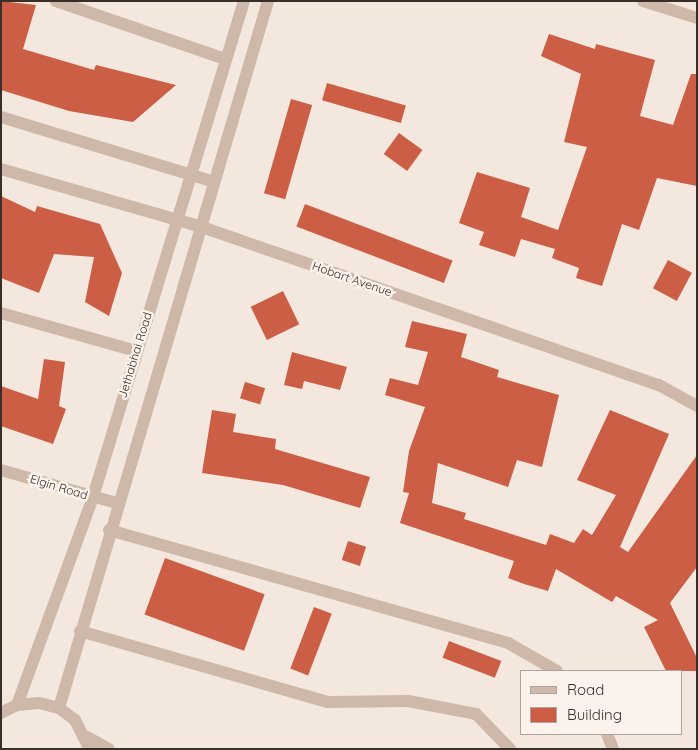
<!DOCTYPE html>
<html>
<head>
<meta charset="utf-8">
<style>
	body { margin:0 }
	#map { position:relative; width:698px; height:750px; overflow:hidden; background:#f4e8de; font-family:Quicksand,sans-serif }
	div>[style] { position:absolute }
	.building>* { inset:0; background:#cb5e45; transform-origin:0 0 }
	.minor>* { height:12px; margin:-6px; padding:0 6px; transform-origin:6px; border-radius:6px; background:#cdb8a9 }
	span { translate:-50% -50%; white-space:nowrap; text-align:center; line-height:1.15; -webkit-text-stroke:5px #fbf3eb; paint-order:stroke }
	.street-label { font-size:12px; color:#3a2e29 }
	.frame { position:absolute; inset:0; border:2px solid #3a2e29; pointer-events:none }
	.legend { position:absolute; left:520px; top:670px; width:162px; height:65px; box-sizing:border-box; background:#fbf3eb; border:1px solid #aea49d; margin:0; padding:6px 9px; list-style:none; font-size:15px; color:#3a2e29 }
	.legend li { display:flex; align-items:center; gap:10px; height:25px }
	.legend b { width:25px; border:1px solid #aea49d }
</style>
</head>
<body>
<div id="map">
	<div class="building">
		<div style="clip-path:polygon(1px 1px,36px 5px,23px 49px,94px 70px,96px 65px,176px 85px,133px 122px,69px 111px,1px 90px)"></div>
		<div style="clip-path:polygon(549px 34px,595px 49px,596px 44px,655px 60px,640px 116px,673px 125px,691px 74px,697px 74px,697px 186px,657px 178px,639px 230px,622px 224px,602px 286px,576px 278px,579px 268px,552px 258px,555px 249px,521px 239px,515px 257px,479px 245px,484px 232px,459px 223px,477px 172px,530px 188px,521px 217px,558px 230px,587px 147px,564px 142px,581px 74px,541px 56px)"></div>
		<div style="left:327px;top:83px;width:82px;height:18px;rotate:16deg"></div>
		<div style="left:291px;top:99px;width:22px;height:98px;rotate:16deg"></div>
		<div style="left:399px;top:133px;width:29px;height:26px;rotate:36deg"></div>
		<div style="clip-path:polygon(1px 196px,35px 212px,37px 206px,100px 224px,122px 273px,109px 316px,85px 302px,94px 257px,54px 254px,39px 293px,1px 278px)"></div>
		<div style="left:305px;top:204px;width:158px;height:24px;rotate:21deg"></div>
		<div style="left:668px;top:260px;width:27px;height:32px;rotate:28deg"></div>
		<div style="left:283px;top:291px;width:37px;height:36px;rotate:64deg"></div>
		<div style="clip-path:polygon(412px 321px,467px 334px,461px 357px,499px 370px,497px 377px,559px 395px,542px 467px,517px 460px,508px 487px,438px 463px,432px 503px,466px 513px,464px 519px,546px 545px,550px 534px,574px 543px,583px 529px,592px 535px,616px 495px,577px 480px,610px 410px,669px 434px,620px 547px,628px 552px,697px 455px,697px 567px,670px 603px,697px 658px,697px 671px,666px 671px,644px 627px,658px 620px,616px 596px,612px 602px,556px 569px,548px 591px,524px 584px,508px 578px,514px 561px,400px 523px,409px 493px,403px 492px,409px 451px,425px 407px,385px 395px,390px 378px,418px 385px,428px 352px,405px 347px)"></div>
		<div style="clip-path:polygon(292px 352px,347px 367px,340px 390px,304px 381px,302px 389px,284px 385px)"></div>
		<div style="clip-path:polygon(44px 359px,65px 362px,59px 406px,66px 409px,53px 444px,1px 426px,1px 386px,38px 399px)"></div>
		<div style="left:245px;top:382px;width:21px;height:17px;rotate:17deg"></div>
		<div style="clip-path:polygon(212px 410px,236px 414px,233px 432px,276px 439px,275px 449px,370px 477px,360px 508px,283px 485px,202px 473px)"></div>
		<div style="left:348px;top:541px;width:19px;height:20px;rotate:18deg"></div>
		<div style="left:165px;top:558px;width:106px;height:60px;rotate:20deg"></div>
		<div style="left:314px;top:607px;width:19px;height:66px;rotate:21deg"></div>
		<div style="left:449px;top:641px;width:56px;height:18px;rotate:21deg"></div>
	</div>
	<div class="minor">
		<div style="left:56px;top:1px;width:179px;rotate:18.9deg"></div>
		<div style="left:643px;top:1px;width:57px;rotate:17.5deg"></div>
		<div style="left:1px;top:117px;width:220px;rotate:16.9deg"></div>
		<div style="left:1px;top:169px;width:206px;rotate:16.1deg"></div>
		<div style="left:199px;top:226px;width:487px;rotate:19.1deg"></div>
		<div style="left:659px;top:385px;width:43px;rotate:28.9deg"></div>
		<div style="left:1px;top:313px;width:140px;rotate:15.7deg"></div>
		<div style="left:1px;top:470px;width:121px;rotate:15.9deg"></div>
		<div style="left:109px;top:530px;width:415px;rotate:15.8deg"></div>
		<div style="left:508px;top:643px;width:56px;rotate:29.7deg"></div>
		<div style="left:80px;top:631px;width:258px;rotate:16deg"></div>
		<div style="left:328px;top:702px;width:80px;rotate:-0.7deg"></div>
		<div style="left:408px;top:701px;width:69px;rotate:10.8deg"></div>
		<div style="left:476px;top:714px;width:49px;rotate:45.8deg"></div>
		<div style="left:17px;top:705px;width:221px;rotate:-69.9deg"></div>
		<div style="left:93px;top:497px;width:518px;rotate:-73.07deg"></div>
		<div style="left:59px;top:708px;width:737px;rotate:-73.53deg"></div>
		<div style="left:1px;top:713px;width:18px;rotate:-27deg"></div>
		<div style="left:17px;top:705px;width:22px;rotate:-5deg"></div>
		<div style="left:39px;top:703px;width:21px;rotate:14deg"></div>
		<div style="left:59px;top:708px;width:20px;rotate:37deg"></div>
		<div style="left:75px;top:720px;width:33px;rotate:63deg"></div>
		<div style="left:607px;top:734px;width:16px;rotate:68deg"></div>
		<div style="left:87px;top:737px;width:25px;rotate:29deg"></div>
	</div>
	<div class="street-label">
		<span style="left:352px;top:279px;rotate:19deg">Hobart Avenue</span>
		<span style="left:135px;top:355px;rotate:-73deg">Jethabhai Road</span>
		<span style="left:59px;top:487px;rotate:17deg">Elgin Road</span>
	</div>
	<div class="frame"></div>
	<ul class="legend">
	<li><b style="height:6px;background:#cdb8a9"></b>Road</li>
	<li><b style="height:14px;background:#cb5e45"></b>Building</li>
	</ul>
</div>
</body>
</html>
